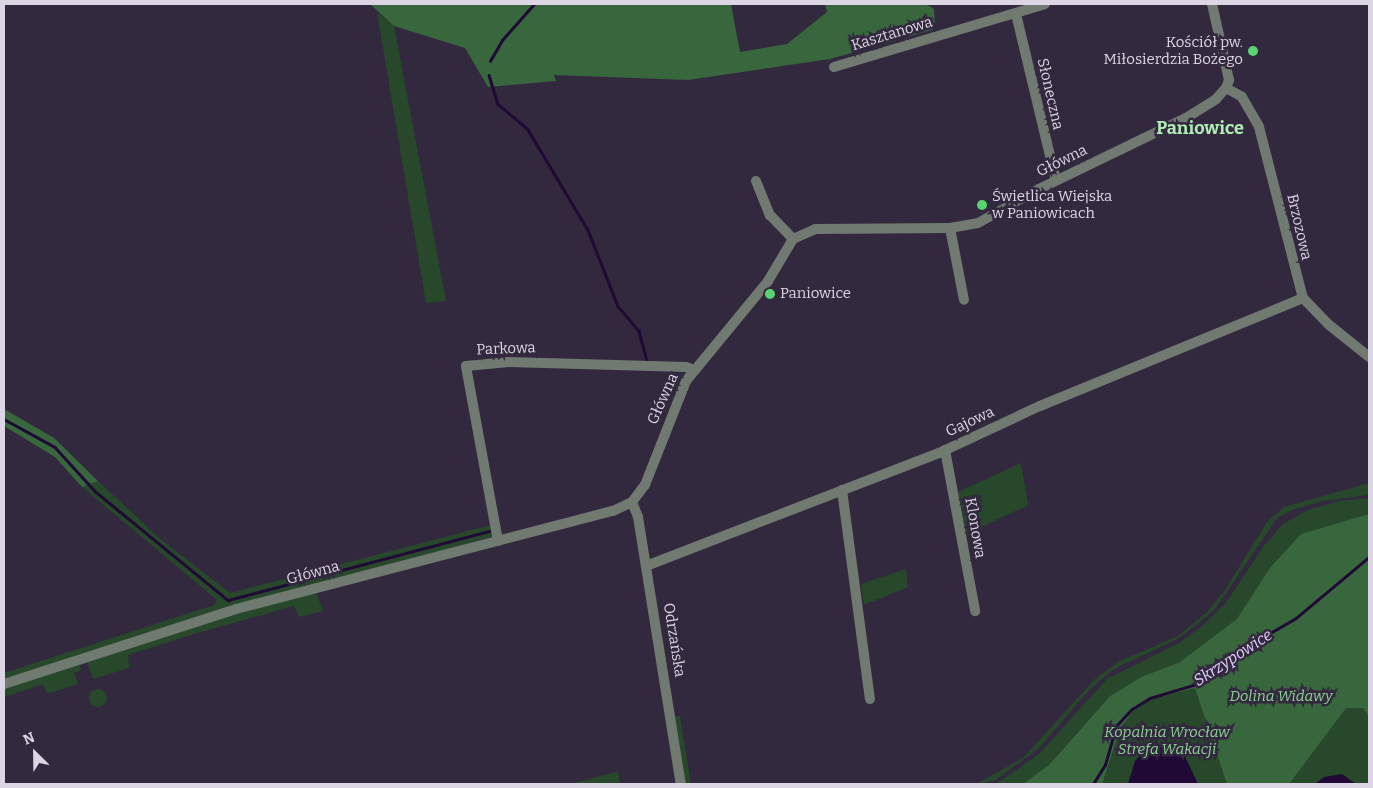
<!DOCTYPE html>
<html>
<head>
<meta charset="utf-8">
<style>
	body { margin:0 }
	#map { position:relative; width:1373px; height:788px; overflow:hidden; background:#33293e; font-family:Bitter,serif }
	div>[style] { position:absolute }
	.green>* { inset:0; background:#27482b; transform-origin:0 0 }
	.round { border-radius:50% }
	.forest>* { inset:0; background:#38673e }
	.water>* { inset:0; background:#200935 }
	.stream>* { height:2.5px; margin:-1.25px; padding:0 1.25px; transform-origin:1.25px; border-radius:1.25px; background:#200935 }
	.minor>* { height:10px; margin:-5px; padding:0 5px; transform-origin:5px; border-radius:5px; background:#707a71 }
	.tertiary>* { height:10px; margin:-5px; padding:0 5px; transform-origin:5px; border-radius:5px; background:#707a71 }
	.dots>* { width:14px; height:14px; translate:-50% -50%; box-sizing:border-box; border:2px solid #33293e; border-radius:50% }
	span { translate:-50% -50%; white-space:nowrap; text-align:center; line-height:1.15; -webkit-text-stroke:5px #33293e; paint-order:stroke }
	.street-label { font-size:15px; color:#dcd6e4 }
	.poi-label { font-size:15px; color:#dcd6e4 }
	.right { translate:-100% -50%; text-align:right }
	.left { translate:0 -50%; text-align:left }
	.park-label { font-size:15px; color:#8cd294; font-style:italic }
	.water-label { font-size:16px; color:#e4cffe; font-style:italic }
	.quarter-label { font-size:18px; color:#aeedb4; font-weight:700 }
	.frame { position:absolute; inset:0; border:5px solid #dcd6e4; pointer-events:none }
	.north { position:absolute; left:10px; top:728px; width:50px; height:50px; -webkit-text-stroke:4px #33293e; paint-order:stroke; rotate:337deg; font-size:14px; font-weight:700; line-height:20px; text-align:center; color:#dcd6e4 }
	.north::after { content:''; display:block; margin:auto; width:18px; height:22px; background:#dcd6e4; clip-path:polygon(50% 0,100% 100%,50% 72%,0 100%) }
</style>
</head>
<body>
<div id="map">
	<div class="green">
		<div style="clip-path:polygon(377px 12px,394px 26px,446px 301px,426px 303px)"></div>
		<div style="clip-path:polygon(1021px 463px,1028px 505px,966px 534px,958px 492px)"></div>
		<div style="clip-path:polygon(98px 481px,159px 538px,230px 593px,491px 525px,493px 536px,4px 680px,4px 673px,214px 605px,217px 600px,82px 487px)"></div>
		<div style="clip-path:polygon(1369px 483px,1369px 495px,1323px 501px,1292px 510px,1277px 518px,1216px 608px,1199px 623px,1177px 639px,1114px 669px,1090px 689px,1038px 749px,994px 781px,976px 784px,1023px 758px,1095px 679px,1118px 662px,1178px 636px,1207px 612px,1225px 590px,1267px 522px,1284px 507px)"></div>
		<div style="clip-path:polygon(evenodd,1369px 498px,1369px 514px,1343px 522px,1369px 515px,1369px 784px,996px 784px,1039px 754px,1107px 679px,1179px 643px,1201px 627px,1226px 603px,1265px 544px,1283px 524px,1308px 510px,1338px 501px,1369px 498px,1231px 625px,1182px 663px,1054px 759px,1110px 696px,1141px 677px,1180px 662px,1231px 625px)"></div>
		<div style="clip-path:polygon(906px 569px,908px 587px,864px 605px,861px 584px)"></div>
		<div style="clip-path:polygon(316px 592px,323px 611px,299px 617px,294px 606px,197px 633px,128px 655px,129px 668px,93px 679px,87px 661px,193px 625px)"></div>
		<div style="clip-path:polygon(75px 664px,80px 666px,81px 670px,74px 673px,78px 684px,47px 694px,43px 684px,4px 697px,4px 688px)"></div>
		<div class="round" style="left:89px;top:689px;width:18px;height:18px"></div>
		<div style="left:680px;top:716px;width:69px;height:7px;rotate:81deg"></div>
		<div style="clip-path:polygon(618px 771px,620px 784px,567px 784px,587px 780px)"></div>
	</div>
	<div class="forest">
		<div style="clip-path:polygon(370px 4px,731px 4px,740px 52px,787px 44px,827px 12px,825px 4px,926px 4px,934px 9px,935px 29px,830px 59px,688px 80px,554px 75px,556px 81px,488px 87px,465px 48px,394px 26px)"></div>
		<div style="clip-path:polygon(4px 409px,54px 438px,98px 481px,82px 487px,55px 457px,4px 426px)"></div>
		<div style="clip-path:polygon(1369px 514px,1369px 716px,1363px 708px,1346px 708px,1289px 784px,1227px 784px,1195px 688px,1153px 699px,1133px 711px,1120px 729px,1102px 784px,1023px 784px,1049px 765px,1110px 696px,1141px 677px,1180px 662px,1237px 619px,1270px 568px,1301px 534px)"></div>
	</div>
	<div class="water">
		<div style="clip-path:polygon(1164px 743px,1172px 744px,1183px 752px,1198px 784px,1128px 784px,1135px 761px,1143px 752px)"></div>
		<div style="clip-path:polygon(1342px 774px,1356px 784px,1315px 784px,1324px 777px)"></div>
	</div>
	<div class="stream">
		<div style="left:490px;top:61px;width:24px;rotate:-60deg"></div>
		<div style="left:502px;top:40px;width:48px;rotate:-48.4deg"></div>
		<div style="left:489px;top:75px;width:30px;rotate:73deg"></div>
		<div style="left:498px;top:104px;width:38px;rotate:40deg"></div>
		<div style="left:527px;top:128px;width:119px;rotate:59.1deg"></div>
		<div style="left:588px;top:230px;width:82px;rotate:68.5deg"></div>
		<div style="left:618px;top:306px;width:33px;rotate:50deg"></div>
		<div style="left:639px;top:331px;width:30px;rotate:75deg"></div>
		<div style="left:4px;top:419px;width:58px;rotate:28.8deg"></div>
		<div style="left:55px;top:447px;width:61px;rotate:47.7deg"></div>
		<div style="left:96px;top:492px;width:171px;rotate:39.3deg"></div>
		<div style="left:228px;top:600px;width:271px;rotate:-14.8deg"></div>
		<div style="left:1093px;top:784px;width:22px;rotate:-58deg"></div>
		<div style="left:1105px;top:765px;width:41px;rotate:-74.2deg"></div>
		<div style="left:1116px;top:726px;width:23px;rotate:-47deg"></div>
		<div style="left:1132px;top:709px;width:21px;rotate:-31deg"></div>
		<div style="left:1150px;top:698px;width:45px;rotate:-16.8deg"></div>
		<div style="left:1193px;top:685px;width:63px;rotate:-36deg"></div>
		<div style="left:1244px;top:648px;width:60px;rotate:-30deg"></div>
		<div style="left:1296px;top:618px;width:95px;rotate:-39.9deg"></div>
	</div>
	<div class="minor">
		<div style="left:1016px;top:14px;width:171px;rotate:76.5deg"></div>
		<div style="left:834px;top:67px;width:220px;rotate:-16.6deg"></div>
		<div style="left:1226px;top:88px;width:18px;rotate:29deg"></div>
		<div style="left:1242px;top:97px;width:34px;rotate:60deg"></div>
		<div style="left:1259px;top:127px;width:177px;rotate:75.6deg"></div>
		<div style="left:1303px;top:298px;width:36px;rotate:46deg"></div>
		<div style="left:1328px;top:324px;width:53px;rotate:38.8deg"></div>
		<div style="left:756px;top:181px;width:37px;rotate:68deg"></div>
		<div style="left:770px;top:215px;width:33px;rotate:46deg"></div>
		<div style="left:950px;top:228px;width:73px;rotate:79deg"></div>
		<div style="left:945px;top:450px;width:164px;rotate:79.4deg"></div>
		<div style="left:842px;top:490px;width:211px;rotate:82.4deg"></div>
		<div style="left:632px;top:502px;width:16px;rotate:68deg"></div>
		<div style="left:638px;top:517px;width:270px;rotate:80.9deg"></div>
		<div style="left:498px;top:541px;width:178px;rotate:-100.4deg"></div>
		<div style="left:466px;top:366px;width:43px;rotate:-5.3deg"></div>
		<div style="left:509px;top:362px;width:177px;rotate:1.6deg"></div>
		<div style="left:686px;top:367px;width:9px;rotate:21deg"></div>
		<div style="left:646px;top:566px;width:314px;rotate:-21.1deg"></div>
		<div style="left:939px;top:453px;width:111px;rotate:-25deg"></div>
		<div style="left:1040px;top:406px;width:284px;rotate:-22.3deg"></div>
	</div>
	<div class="tertiary">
		<div style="left:4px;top:684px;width:244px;rotate:-17.9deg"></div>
		<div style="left:236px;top:609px;width:390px;rotate:-14.6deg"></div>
		<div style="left:613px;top:511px;width:21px;rotate:-25deg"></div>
		<div style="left:632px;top:502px;width:21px;rotate:-53deg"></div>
		<div style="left:645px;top:485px;width:112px;rotate:-68.5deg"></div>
		<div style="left:686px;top:381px;width:129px;rotate:-50.6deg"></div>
		<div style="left:768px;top:281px;width:49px;rotate:-59.2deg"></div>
		<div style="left:793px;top:239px;width:24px;rotate:-24deg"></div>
		<div style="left:815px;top:229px;width:135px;rotate:-0.4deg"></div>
		<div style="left:950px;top:228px;width:28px;rotate:-10deg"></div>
		<div style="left:978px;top:223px;width:70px;rotate:-29.1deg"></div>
		<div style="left:1039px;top:189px;width:163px;rotate:-25.8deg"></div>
		<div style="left:1186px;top:118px;width:36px;rotate:-32deg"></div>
		<div style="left:1216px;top:99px;width:15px;rotate:-48deg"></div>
		<div style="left:1226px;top:88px;width:9px;rotate:-69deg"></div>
		<div style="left:1229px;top:80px;width:78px;rotate:-102.6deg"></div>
	</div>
	<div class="dots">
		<div style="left:1253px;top:51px;background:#59d56f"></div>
		<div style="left:982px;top:205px;background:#59d56f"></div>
		<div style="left:770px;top:294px;background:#59d56f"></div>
	</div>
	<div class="street-label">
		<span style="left:892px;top:34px;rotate:-17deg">Kasztanowa</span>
		<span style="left:1050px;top:94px;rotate:77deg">Słoneczna</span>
		<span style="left:1062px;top:161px;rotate:-26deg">Główna</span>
		<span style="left:1299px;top:227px;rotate:77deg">Brzozowa</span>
		<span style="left:506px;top:349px;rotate:-2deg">Parkowa</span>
		<span style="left:663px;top:399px;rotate:-66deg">Główna</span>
		<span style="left:970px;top:422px;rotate:-25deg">Gajowa</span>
		<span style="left:975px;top:528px;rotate:80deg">Klonowa</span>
		<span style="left:313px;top:573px;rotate:-15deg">Główna</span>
		<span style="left:674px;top:640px;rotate:81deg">Odrzańska</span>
	</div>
	<div class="poi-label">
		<span class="right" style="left:1243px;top:51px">Kościół pw.<br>Miłosierdzia Bożego</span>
		<span class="left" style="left:992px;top:205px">Świetlica Wiejska<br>w Paniowicach</span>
		<span class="left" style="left:780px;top:294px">Paniowice</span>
	</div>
	<div class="park-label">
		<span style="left:1281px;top:697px">Dolina Widawy</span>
		<span style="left:1167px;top:741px">Kopalnia Wrocław<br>Strefa Wakacji</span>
	</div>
	<div class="water-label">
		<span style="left:1233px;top:658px;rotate:-33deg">Skrzypowice</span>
	</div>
	<div class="quarter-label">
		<span style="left:1200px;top:128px">Paniowice</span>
	</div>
	<div class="frame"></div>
	<div class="north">N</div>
</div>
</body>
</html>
